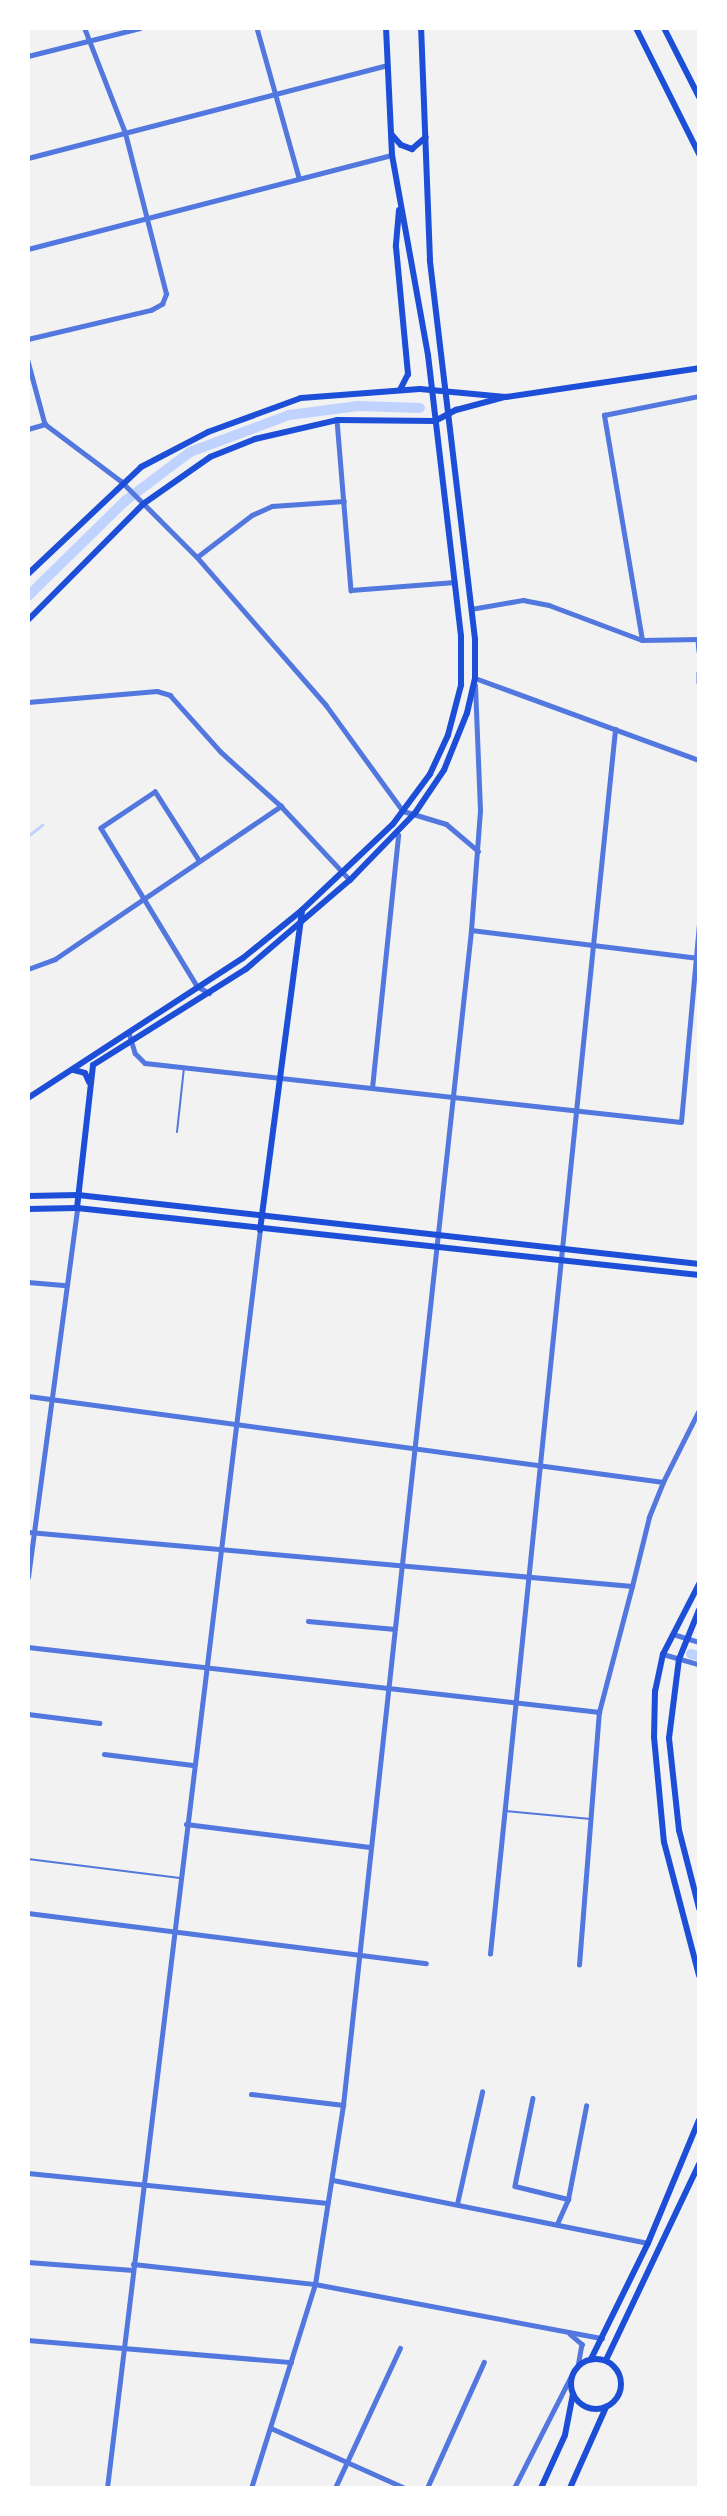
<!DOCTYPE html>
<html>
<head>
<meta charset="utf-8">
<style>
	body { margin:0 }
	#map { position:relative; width:727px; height:2516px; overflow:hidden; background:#f2f2f2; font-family:"Work Sans",sans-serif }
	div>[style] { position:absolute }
	.stream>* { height:2.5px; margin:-1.25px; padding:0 1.25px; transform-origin:1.25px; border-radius:1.25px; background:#bfd3fe }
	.canal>* { height:10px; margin:-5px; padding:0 5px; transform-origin:5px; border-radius:5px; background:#bfd3fe }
	.service>* { height:2px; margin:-1px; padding:0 1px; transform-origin:1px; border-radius:1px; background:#5277de }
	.minor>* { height:4.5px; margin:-2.25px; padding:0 2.25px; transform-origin:2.25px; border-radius:2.25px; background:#5277de }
	.tertiary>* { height:5px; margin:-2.5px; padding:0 2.5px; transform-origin:2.5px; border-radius:2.5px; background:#5277de }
	.secondary>* { height:6px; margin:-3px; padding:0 3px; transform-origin:3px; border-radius:3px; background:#1d4ed8 }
	.secondary>.ring { margin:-3px; padding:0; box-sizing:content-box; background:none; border:6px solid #1d4ed8; border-radius:50% }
	span { translate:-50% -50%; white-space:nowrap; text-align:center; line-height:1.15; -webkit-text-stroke:6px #fff; paint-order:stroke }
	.frame { position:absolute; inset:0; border:30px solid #fff; pointer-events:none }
</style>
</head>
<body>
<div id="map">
	<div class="stream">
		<div style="left:28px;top:836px;width:18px;rotate:-38deg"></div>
	</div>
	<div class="canal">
		<div style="left:28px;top:596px;width:136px;rotate:-44.4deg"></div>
		<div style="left:125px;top:501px;width:81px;rotate:-37deg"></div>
		<div style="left:190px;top:452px;width:106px;rotate:-20.5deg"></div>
		<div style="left:289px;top:415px;width:70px;rotate:-7.4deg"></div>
		<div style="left:358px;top:406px;width:62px;rotate:1.8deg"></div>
		<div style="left:691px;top:1654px;width:8px;rotate:14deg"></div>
	</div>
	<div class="service">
		<div style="left:177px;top:1132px;width:64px;rotate:-83.8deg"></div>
		<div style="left:506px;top:1811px;width:85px;rotate:5.4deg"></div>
		<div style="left:28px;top:1859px;width:153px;rotate:7.1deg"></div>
	</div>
	<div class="minor">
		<div style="left:257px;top:28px;width:155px;rotate:74.3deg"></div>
		<div style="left:28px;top:56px;width:115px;rotate:-14deg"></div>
		<div style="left:28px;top:158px;width:371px;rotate:-14.5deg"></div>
		<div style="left:28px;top:249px;width:376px;rotate:-14.5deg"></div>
		<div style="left:28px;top:339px;width:126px;rotate:-13.3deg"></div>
		<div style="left:151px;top:310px;width:13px;rotate:-29deg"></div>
		<div style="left:162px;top:304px;width:11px;rotate:-68deg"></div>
		<div style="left:166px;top:294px;width:166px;rotate:-104.3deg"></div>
		<div style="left:125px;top:133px;width:113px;rotate:-111.3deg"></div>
		<div style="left:28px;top:361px;width:65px;rotate:74.9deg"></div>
		<div style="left:337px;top:420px;width:171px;rotate:85.3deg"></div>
		<div style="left:351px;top:590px;width:104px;rotate:-4.4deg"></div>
		<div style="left:45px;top:424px;width:95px;rotate:36.9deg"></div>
		<div style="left:121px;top:481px;width:107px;rotate:45deg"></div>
		<div style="left:197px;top:557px;width:196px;rotate:48.9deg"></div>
		<div style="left:326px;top:705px;width:131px;rotate:54deg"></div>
		<div style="left:28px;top:429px;width:18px;rotate:-16deg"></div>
		<div style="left:197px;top:557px;width:69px;rotate:-37.4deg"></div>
		<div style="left:252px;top:515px;width:22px;rotate:-24deg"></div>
		<div style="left:272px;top:506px;width:72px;rotate:-4deg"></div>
		<div style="left:471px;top:609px;width:53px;rotate:-9.8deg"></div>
		<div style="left:523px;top:600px;width:26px;rotate:11deg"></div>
		<div style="left:549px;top:605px;width:99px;rotate:20.6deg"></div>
		<div style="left:642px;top:640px;width:57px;rotate:-1deg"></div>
		<div style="left:642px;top:640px;width:228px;rotate:-99.6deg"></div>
		<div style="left:604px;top:415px;width:97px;rotate:-11.3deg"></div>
		<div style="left:698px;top:640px;width:11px;rotate:85deg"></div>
		<div style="left:699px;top:673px;width:9px;rotate:90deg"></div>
		<div style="left:475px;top:678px;width:239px;rotate:20.1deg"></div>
		<div style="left:28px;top:702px;width:129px;rotate:-4.9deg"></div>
		<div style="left:157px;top:691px;width:14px;rotate:17deg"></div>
		<div style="left:170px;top:695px;width:76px;rotate:48.2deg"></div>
		<div style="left:221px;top:752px;width:81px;rotate:42deg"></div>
		<div style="left:281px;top:806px;width:101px;rotate:47deg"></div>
		<div style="left:199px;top:861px;width:82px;rotate:-122.5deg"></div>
		<div style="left:155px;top:792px;width:65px;rotate:146.3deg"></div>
		<div style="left:101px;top:828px;width:185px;rotate:58.7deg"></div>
		<div style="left:197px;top:986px;width:14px;rotate:30deg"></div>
		<div style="left:471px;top:930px;width:229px;rotate:7deg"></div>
		<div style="left:28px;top:969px;width:29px;rotate:-20deg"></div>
		<div style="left:55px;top:959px;width:273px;rotate:-34.1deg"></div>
		<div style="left:129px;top:1033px;width:21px;rotate:73deg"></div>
		<div style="left:135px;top:1053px;width:14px;rotate:45deg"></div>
		<div style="left:145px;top:1063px;width:539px;rotate:6.28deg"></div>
		<div style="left:681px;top:1122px;width:198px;rotate:-84.8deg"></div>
		<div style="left:372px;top:1088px;width:254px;rotate:-84.1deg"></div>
		<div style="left:28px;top:1282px;width:38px;rotate:5deg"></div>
		<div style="left:663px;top:1482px;width:80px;rotate:-63.4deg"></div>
		<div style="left:308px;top:1621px;width:87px;rotate:5.3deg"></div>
		<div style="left:673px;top:1634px;width:27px;rotate:17deg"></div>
		<div style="left:28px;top:1647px;width:575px;rotate:6.49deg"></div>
		<div style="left:663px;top:1654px;width:37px;rotate:16deg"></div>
		<div style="left:28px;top:1714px;width:72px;rotate:7.2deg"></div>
		<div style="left:104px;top:1754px;width:91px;rotate:7deg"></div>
		<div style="left:186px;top:1824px;width:185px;rotate:7.1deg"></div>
		<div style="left:28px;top:1913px;width:401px;rotate:7.2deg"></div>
		<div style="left:490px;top:1954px;width:1231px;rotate:-84.17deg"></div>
		<div style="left:579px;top:1965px;width:254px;rotate:-85.5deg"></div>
		<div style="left:599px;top:1712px;width:130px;rotate:-75.3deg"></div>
		<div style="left:251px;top:2094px;width:93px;rotate:6.8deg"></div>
		<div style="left:533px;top:2098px;width:90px;rotate:101.6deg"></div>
		<div style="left:515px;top:2186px;width:55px;rotate:13.8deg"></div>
		<div style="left:28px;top:2173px;width:301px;rotate:5.7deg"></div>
		<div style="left:333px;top:2180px;width:321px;rotate:11.3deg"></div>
		<div style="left:457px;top:2204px;width:115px;rotate:-77.4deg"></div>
		<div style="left:557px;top:2224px;width:27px;rotate:-66deg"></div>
		<div style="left:568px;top:2199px;width:95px;rotate:-79deg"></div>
		<div style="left:28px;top:2262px;width:105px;rotate:4.4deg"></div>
		<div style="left:133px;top:2264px;width:183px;rotate:6.3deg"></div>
		<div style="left:315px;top:2284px;width:292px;rotate:10.7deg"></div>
		<div style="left:570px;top:2334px;width:16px;rotate:40deg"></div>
		<div style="left:582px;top:2344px;width:22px;rotate:100deg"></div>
		<div style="left:28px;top:2340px;width:264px;rotate:4.8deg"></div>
		<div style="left:271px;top:2428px;width:147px;rotate:24.1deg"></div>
		<div style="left:107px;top:2488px;width:1267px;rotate:-83.07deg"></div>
		<div style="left:335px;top:2488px;width:154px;rotate:-65.1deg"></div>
		<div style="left:427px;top:2488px;width:138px;rotate:-65.7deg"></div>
		<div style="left:514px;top:2488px;width:128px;rotate:-63deg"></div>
	</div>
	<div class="tertiary">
		<div style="left:403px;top:811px;width:45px;rotate:16.8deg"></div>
		<div style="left:446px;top:824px;width:42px;rotate:40.2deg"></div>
		<div style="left:28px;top:1396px;width:641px;rotate:7.71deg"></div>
		<div style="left:663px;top:1482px;width:38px;rotate:112deg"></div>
		<div style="left:649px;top:1517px;width:71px;rotate:103.8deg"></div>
		<div style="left:632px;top:1586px;width:606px;rotate:-174.89deg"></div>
		<div style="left:28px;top:1577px;width:372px;rotate:-82.4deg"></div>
		<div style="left:251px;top:2488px;width:214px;rotate:-72.6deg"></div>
		<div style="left:315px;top:2284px;width:181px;rotate:-81.1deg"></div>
		<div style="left:343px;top:2105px;width:1182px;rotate:-83.78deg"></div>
		<div style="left:471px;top:930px;width:120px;rotate:-85.7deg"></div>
		<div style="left:480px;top:810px;width:125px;rotate:-92.3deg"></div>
	</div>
	<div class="secondary">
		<div style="left:636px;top:28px;width:141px;rotate:63.4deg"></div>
		<div style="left:664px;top:28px;width:77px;rotate:63.1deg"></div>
		<div style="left:392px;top:135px;width:13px;rotate:48deg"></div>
		<div style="left:401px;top:145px;width:12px;rotate:20deg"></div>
		<div style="left:412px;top:149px;width:18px;rotate:-41deg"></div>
		<div style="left:399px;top:210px;width:37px;rotate:95deg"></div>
		<div style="left:396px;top:247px;width:128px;rotate:84.6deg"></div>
		<div style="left:408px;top:374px;width:18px;rotate:117deg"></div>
		<div style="left:28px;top:574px;width:156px;rotate:-43.4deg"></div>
		<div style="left:141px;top:467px;width:76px;rotate:-27.6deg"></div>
		<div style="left:208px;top:432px;width:99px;rotate:-20.1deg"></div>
		<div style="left:301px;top:398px;width:119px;rotate:-4.3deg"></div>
		<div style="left:420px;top:389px;width:86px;rotate:5.3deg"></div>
		<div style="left:506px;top:397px;width:195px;rotate:-8.5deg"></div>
		<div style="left:28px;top:620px;width:163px;rotate:-45.2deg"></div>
		<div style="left:143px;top:504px;width:82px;rotate:-35deg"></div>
		<div style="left:210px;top:457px;width:48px;rotate:-21.8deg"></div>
		<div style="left:255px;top:439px;width:84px;rotate:-13deg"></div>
		<div style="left:337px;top:420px;width:98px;rotate:0.6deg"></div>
		<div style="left:435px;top:421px;width:24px;rotate:-28deg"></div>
		<div style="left:456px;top:410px;width:51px;rotate:-14.9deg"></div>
		<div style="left:74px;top:1070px;width:11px;rotate:15deg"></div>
		<div style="left:85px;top:1073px;width:10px;rotate:66deg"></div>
		<div style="left:28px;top:1098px;width:257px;rotate:-33.1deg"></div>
		<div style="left:243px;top:958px;width:76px;rotate:-39.1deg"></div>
		<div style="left:302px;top:910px;width:125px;rotate:-43.4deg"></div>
		<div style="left:393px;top:824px;width:62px;rotate:-53.5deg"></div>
		<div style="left:430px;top:774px;width:43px;rotate:-65.2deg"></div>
		<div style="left:448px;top:735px;width:52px;rotate:-75.4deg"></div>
		<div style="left:461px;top:685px;width:49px;rotate:-90deg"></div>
		<div style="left:461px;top:636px;width:283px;rotate:-96.7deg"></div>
		<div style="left:428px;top:355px;width:203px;rotate:-100.2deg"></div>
		<div style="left:392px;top:155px;width:127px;rotate:-92.7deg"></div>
		<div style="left:28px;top:1196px;width:50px;rotate:-1.1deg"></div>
		<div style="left:78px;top:1195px;width:625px;rotate:6.34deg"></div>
		<div style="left:77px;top:1208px;width:144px;rotate:-83.6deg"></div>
		<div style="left:93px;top:1065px;width:181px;rotate:-32.1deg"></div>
		<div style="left:246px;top:969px;width:137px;rotate:-40.6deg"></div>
		<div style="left:350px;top:880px;width:93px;rotate:-45.9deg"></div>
		<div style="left:415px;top:813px;width:52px;rotate:-56deg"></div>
		<div style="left:444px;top:770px;width:61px;rotate:-68deg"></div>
		<div style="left:467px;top:713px;width:36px;rotate:-77deg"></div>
		<div style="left:475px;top:678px;width:39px;rotate:-90deg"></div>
		<div style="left:475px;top:639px;width:382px;rotate:-96.8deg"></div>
		<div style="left:430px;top:260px;width:232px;rotate:-92.2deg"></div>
		<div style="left:28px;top:1209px;width:49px;rotate:-1.2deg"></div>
		<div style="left:77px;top:1208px;width:626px;rotate:6.15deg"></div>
		<div style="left:260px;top:1230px;width:323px;rotate:-82.5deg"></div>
		<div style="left:699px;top:1584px;width:79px;rotate:117.2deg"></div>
		<div style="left:663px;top:1654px;width:38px;rotate:102deg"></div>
		<div style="left:655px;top:1691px;width:46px;rotate:91.2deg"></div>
		<div style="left:654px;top:1737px;width:105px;rotate:84.6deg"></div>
		<div style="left:664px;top:1842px;width:138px;rotate:75.3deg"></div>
		<div style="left:699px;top:1610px;width:53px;rotate:112.2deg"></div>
		<div style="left:679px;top:1659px;width:80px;rotate:97.2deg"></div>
		<div style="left:669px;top:1738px;width:93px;rotate:83.8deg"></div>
		<div style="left:679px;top:1830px;width:81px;rotate:75.6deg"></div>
		<div class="ring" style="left:571px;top:2359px;width:44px;height:44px"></div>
		<div style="left:591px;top:2359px;width:129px;rotate:-63.8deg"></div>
		<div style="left:648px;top:2243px;width:133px;rotate:-67.5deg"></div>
		<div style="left:606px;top:2360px;width:217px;rotate:-64.6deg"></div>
		<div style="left:541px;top:2488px;width:58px;rotate:-65.6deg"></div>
		<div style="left:565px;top:2435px;width:42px;rotate:-79deg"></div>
		<div style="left:570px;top:2488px;width:89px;rotate:-66deg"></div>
	</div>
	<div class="frame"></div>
</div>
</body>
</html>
